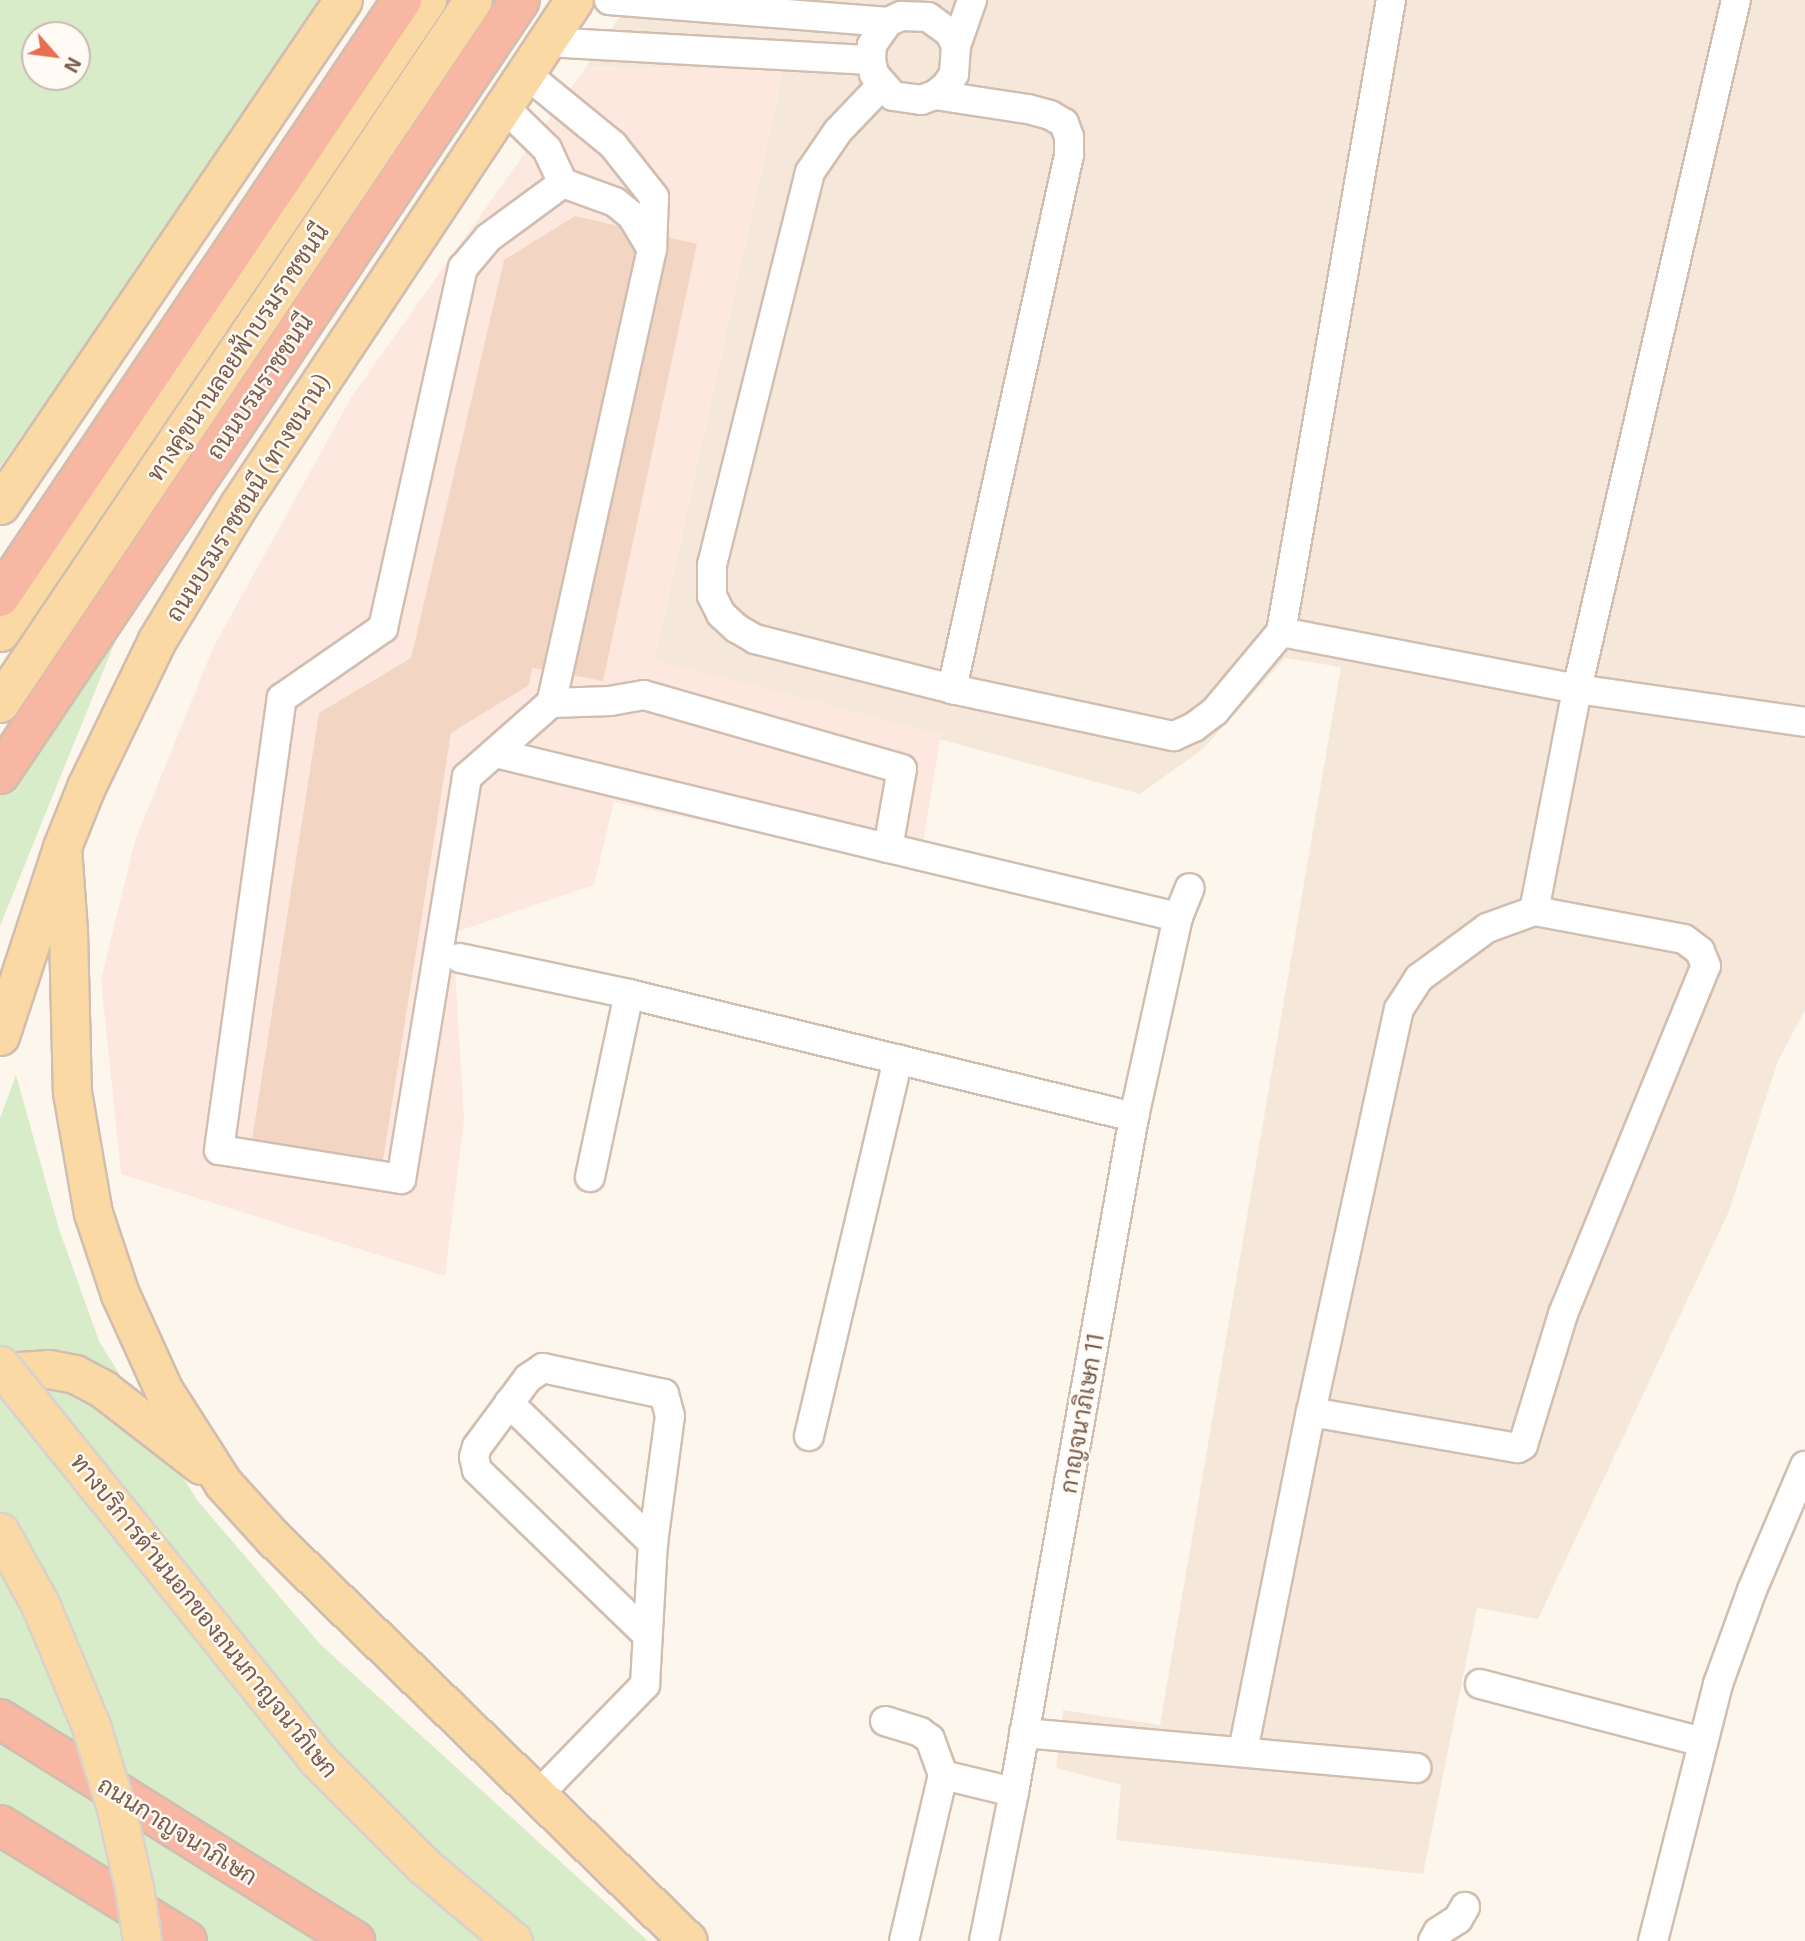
<!DOCTYPE html>
<html>
<head>
<meta charset="utf-8">
<style>
	body { margin:0 }
	#map { position:relative; width:1805px; height:1941px; overflow:hidden; background:#fdf6ec; font-family:"Exo 2",Sarabun,sans-serif }
	div>[style] { position:absolute }
	.residential>* { inset:0; background:#f5e8da }
	.commercial>* { inset:0; background:#fde8e0 }
	.green>* { inset:0; background:#d8ecc9 }
	.building>* { inset:0; background:#f3d5c3 }
	.roads { filter:drop-shadow(2px 0 #d1beb0) drop-shadow(-2px 0 #d1beb0) drop-shadow(0 2px #d1beb0) drop-shadow(0 -2px #d1beb0) }
	.minor>* { height:28px; margin:-14px; padding:0 14px; transform-origin:14px; border-radius:14px; background:#fff }
	.major>* { height:37px; margin:-18.5px; padding:0 18.5px; transform-origin:18.5px; border-radius:18.5px; background:#fbd9a5 }
	.highway>* { height:38px; margin:-19px; padding:0 19px; transform-origin:19px; border-radius:19px; background:#f7b7a3 }
	.bridges { filter:drop-shadow(2px 0 #dad1cd) drop-shadow(-2px 0 #dad1cd) drop-shadow(0 2px #dad1cd) drop-shadow(0 -2px #dad1cd) }
	.major-bridge>* { height:37px; margin:-18.5px; padding:0 18.5px; transform-origin:18.5px; border-radius:18.5px; background:#fbd9a5 }
	span { translate:-50% -50%; white-space:nowrap; text-align:center; line-height:1.15; -webkit-text-stroke:5px #fffaf3; paint-order:stroke }
	.street-label { font-size:24px; color:#7a5c4d }
	.north { position:absolute; left:21px; top:21px; width:70px; height:70px; box-sizing:border-box; background:#fffaf3; border:2px solid #cabbb1; border-radius:50%; rotate:118deg; font-size:19px; font-weight:700; line-height:28px; text-align:center; color:#7a5c4d }
	.north::after { content:''; display:block; margin:auto; width:24px; height:32px; background:#e76f51; clip-path:polygon(50% 0,100% 100%,50% 72%,0 100%) }
</style>
</head>
<body>
<div id="map">
	<div class="residential">
		<div style="clip-path:polygon(631px 0,1805px 0,1805px 1010px,1778px 1061px,1729px 1211px,1538px 1619px,1477px 1608px,1423px 1874px,1116px 1840px,1121px 1785px,1056px 1768px,1063px 1710px,1160px 1725px,1341px 667px,1285px 658px,1203px 749px,1140px 794px,654px 661px,783px 71px,586px 67px)"></div>
	</div>
	<div class="commercial">
		<div style="clip-path:polygon(586px 67px,783px 71px,654px 660px,941px 734px,919px 868px,614px 802px,594px 885px,453px 933px,464px 1120px,445px 1276px,121px 1174px,101px 980px,135px 841px,213px 648px,352px 396px)"></div>
	</div>
	<div class="green">
		<div style="clip-path:polygon(evenodd,0 0,326px 0,0 467px,0 0,35px 35px,77px 35px,77px 77px,35px 77px,35px 35px)"></div>
		<div style="clip-path:polygon(134px 595px,0 926px,0 793px)"></div>
		<div style="clip-path:polygon(16px 1075px,59px 1229px,99px 1341px,197px 1500px,320px 1644px,648px 1941px,0 1941px,0 1118px)"></div>
	</div>
	<div class="building">
		<div style="clip-path:polygon(575px 216px,697px 244px,603px 681px,532px 668px,529px 685px,451px 733px,382px 1166px,251px 1146px,319px 713px,411px 658px,504px 260px)"></div>
	</div>
	<div class="roads">
		<div class="minor">
			<div style="left:609px;top:0;width:280px;rotate:4.5deg"></div>
			<div style="left:546px;top:42px;width:325px;rotate:3.2deg"></div>
			<div style="left:956px;top:46px;width:49px;rotate:-70.8deg"></div>
			<div style="left:525px;top:73px;width:114px;rotate:39.3deg"></div>
			<div style="left:613px;top:145px;width:66px;rotate:51.7deg"></div>
			<div style="left:654px;top:197px;width:52px;rotate:92.2deg"></div>
			<div style="left:652px;top:249px;width:465px;rotate:102.5deg"></div>
			<div style="left:551px;top:703px;width:112px;rotate:138.6deg"></div>
			<div style="left:467px;top:777px;width:407px;rotate:99.3deg"></div>
			<div style="left:401px;top:1179px;width:184px;rotate:-170.9deg"></div>
			<div style="left:219px;top:1150px;width:456px;rotate:-82.1deg"></div>
			<div style="left:282px;top:698px;width:123px;rotate:-34.7deg"></div>
			<div style="left:383px;top:628px;width:369px;rotate:-77.5deg"></div>
			<div style="left:463px;top:268px;width:39px;rotate:-50deg"></div>
			<div style="left:488px;top:238px;width:93px;rotate:-36.3deg"></div>
			<div style="left:881px;top:86px;width:62px;rotate:133.7deg"></div>
			<div style="left:838px;top:131px;width:50px;rotate:124.3deg"></div>
			<div style="left:810px;top:172px;width:405px;rotate:104deg"></div>
			<div style="left:712px;top:565px;width:31px;rotate:90deg"></div>
			<div style="left:712px;top:596px;width:20px;rotate:63deg"></div>
			<div style="left:721px;top:614px;width:21px;rotate:43deg"></div>
			<div style="left:736px;top:628px;width:22px;rotate:30deg"></div>
			<div style="left:755px;top:639px;width:203px;rotate:14.2deg"></div>
			<div style="left:952px;top:689px;width:227px;rotate:12deg"></div>
			<div style="left:1174px;top:736px;width:22px;rotate:-24deg"></div>
			<div style="left:1194px;top:727px;width:26px;rotate:-37deg"></div>
			<div style="left:1215px;top:711px;width:103px;rotate:-50.1deg"></div>
			<div style="left:1281px;top:632px;width:642px;rotate:-80.13deg"></div>
			<div style="left:935px;top:95px;width:14px;rotate:-39deg"></div>
			<div style="left:946px;top:86px;width:14px;rotate:-56deg"></div>
			<div style="left:954px;top:74px;width:28px;rotate:-86deg"></div>
			<div style="left:956px;top:46px;width:14px;rotate:-115deg"></div>
			<div style="left:950px;top:33px;width:27px;rotate:-144deg"></div>
			<div style="left:928px;top:17px;width:27px;rotate:-178deg"></div>
			<div style="left:901px;top:16px;width:14px;rotate:155deg"></div>
			<div style="left:888px;top:22px;width:28px;rotate:125deg"></div>
			<div style="left:872px;top:45px;width:15px;rotate:94deg"></div>
			<div style="left:871px;top:60px;width:14px;rotate:78deg"></div>
			<div style="left:874px;top:74px;width:29px;rotate:49deg"></div>
			<div style="left:893px;top:96px;width:28px;rotate:8deg"></div>
			<div style="left:921px;top:100px;width:15px;rotate:-20deg"></div>
			<div style="left:935px;top:95px;width:94px;rotate:8.6deg"></div>
			<div style="left:1028px;top:109px;width:23px;rotate:15deg"></div>
			<div style="left:1050px;top:115px;width:16px;rotate:30deg"></div>
			<div style="left:1064px;top:123px;width:15px;rotate:70deg"></div>
			<div style="left:1069px;top:137px;width:18px;rotate:90deg"></div>
			<div style="left:1069px;top:155px;width:547px;rotate:102.36deg"></div>
			<div style="left:503px;top:106px;width:62px;rotate:44.3deg"></div>
			<div style="left:547px;top:149px;width:38px;rotate:65deg"></div>
			<div style="left:563px;top:183px;width:55px;rotate:20.1deg"></div>
			<div style="left:615px;top:202px;width:22px;rotate:39deg"></div>
			<div style="left:632px;top:216px;width:39px;rotate:59deg"></div>
			<div style="left:1281px;top:632px;width:301px;rotate:10.9deg"></div>
			<div style="left:1577px;top:689px;width:230px;rotate:8.2deg"></div>
			<div style="left:495px;top:753px;width:404px;rotate:13.6deg"></div>
			<div style="left:888px;top:848px;width:80px;rotate:-80deg"></div>
			<div style="left:902px;top:769px;width:268px;rotate:-164deg"></div>
			<div style="left:644px;top:695px;width:34px;rotate:170deg"></div>
			<div style="left:611px;top:701px;width:60px;rotate:178.1deg"></div>
			<div style="left:888px;top:848px;width:298px;rotate:13.4deg"></div>
			<div style="left:460px;top:958px;width:173px;rotate:12deg"></div>
			<div style="left:629px;top:994px;width:520px;rotate:13.69deg"></div>
			<div style="left:590px;top:1177px;width:187px;rotate:-78deg"></div>
			<div style="left:509px;top:1403px;width:201px;rotate:44.2deg"></div>
			<div style="left:1311px;top:1412px;width:210px;rotate:9.9deg"></div>
			<div style="left:1518px;top:1448px;width:6px;rotate:-31deg"></div>
			<div style="left:1523px;top:1445px;width:137px;rotate:-73deg"></div>
			<div style="left:1563px;top:1314px;width:376px;rotate:-67.7deg"></div>
			<div style="left:1706px;top:966px;width:16px;rotate:-112deg"></div>
			<div style="left:1700px;top:951px;width:20px;rotate:-143deg"></div>
			<div style="left:1684px;top:939px;width:153px;rotate:-169.4deg"></div>
			<div style="left:809px;top:1436px;width:387px;rotate:-76.7deg"></div>
			<div style="left:1480px;top:1684px;width:230px;rotate:14.6deg"></div>
			<div style="left:885px;top:1721px;width:37px;rotate:17deg"></div>
			<div style="left:920px;top:1732px;width:12px;rotate:35deg"></div>
			<div style="left:930px;top:1739px;width:38px;rotate:70deg"></div>
			<div style="left:943px;top:1775px;width:73px;rotate:13.5deg"></div>
			<div style="left:1024px;top:1733px;width:394px;rotate:5.1deg"></div>
			<div style="left:1243px;top:1751px;width:346px;rotate:-78.7deg"></div>
			<div style="left:1311px;top:1412px;width:412px;rotate:-77.7deg"></div>
			<div style="left:1399px;top:1009px;width:37px;rotate:-57deg"></div>
			<div style="left:1419px;top:978px;width:84px;rotate:-36.3deg"></div>
			<div style="left:1487px;top:928px;width:50px;rotate:-19.9deg"></div>
			<div style="left:1534px;top:911px;width:226px;rotate:-79deg"></div>
			<div style="left:1577px;top:689px;width:707px;rotate:-77.01deg"></div>
			<div style="left:537px;top:1796px;width:155px;rotate:-45.8deg"></div>
			<div style="left:645px;top:1685px;width:142px;rotate:-86.8deg"></div>
			<div style="left:653px;top:1543px;width:128px;rotate:-82.4deg"></div>
			<div style="left:670px;top:1416px;width:23px;rotate:-105deg"></div>
			<div style="left:664px;top:1394px;width:124px;rotate:-167.9deg"></div>
			<div style="left:543px;top:1368px;width:18px;rotate:146deg"></div>
			<div style="left:528px;top:1378px;width:86px;rotate:126.5deg"></div>
			<div style="left:477px;top:1447px;width:10px;rotate:107deg"></div>
			<div style="left:474px;top:1457px;width:13px;rotate:77deg"></div>
			<div style="left:477px;top:1470px;width:235px;rotate:44.1deg"></div>
			<div style="left:904px;top:1941px;width:171px;rotate:-76.8deg"></div>
			<div style="left:984px;top:1941px;width:152px;rotate:-78.6deg"></div>
			<div style="left:1014px;top:1792px;width:686px;rotate:-79.92deg"></div>
			<div style="left:1134px;top:1117px;width:205px;rotate:-77.6deg"></div>
			<div style="left:1178px;top:917px;width:31px;rotate:-68deg"></div>
			<div style="left:1433px;top:1941px;width:10px;rotate:-61deg"></div>
			<div style="left:1438px;top:1932px;width:24px;rotate:-33deg"></div>
			<div style="left:1458px;top:1919px;width:14px;rotate:-60deg"></div>
			<div style="left:1653px;top:1941px;width:265px;rotate:-75.8deg"></div>
			<div style="left:1718px;top:1684px;width:100px;rotate:-70.1deg"></div>
			<div style="left:1752px;top:1590px;width:135px;rotate:-66.9deg"></div>
		</div>
		<div class="major">
			<div style="left:0;top:505px;width:610px;rotate:-55.82deg"></div>
			<div style="left:0;top:632px;width:763px;rotate:-55.96deg"></div>
			<div style="left:0;top:703px;width:847px;rotate:-56.07deg"></div>
			<div style="left:62px;top:847px;width:84px;rotate:85.9deg"></div>
			<div style="left:68px;top:931px;width:161px;rotate:88.6deg"></div>
			<div style="left:72px;top:1092px;width:123px;rotate:80.2deg"></div>
			<div style="left:93px;top:1213px;width:85px;rotate:71.6deg"></div>
			<div style="left:120px;top:1294px;width:104px;rotate:65.6deg"></div>
			<div style="left:163px;top:1389px;width:112px;rotate:57.4deg"></div>
			<div style="left:223px;top:1483px;width:74px;rotate:47.7deg"></div>
			<div style="left:273px;top:1538px;width:578px;rotate:44.16deg"></div>
			<div style="left:0;top:1036px;width:199px;rotate:-71.8deg"></div>
			<div style="left:62px;top:847px;width:65px;rotate:-68.2deg"></div>
			<div style="left:86px;top:787px;width:163px;rotate:-64.2deg"></div>
			<div style="left:157px;top:640px;width:157px;rotate:-58.8deg"></div>
			<div style="left:238px;top:506px;width:607px;rotate:-56.41deg"></div>
			<div style="left:0;top:1377px;width:21px;rotate:-17deg"></div>
			<div style="left:20px;top:1371px;width:29px;rotate:-4deg"></div>
			<div style="left:49px;top:1369px;width:26px;rotate:11deg"></div>
			<div style="left:75px;top:1374px;width:32px;rotate:28deg"></div>
			<div style="left:103px;top:1389px;width:124px;rotate:37.8deg"></div>
		</div>
		<div class="highway">
			<div style="left:0;top:597px;width:720px;rotate:-56.04deg"></div>
			<div style="left:0;top:774px;width:932px;rotate:-56.11deg"></div>
			<div style="left:0;top:1719px;width:419px;rotate:32deg"></div>
			<div style="left:0;top:1825px;width:220px;rotate:31.8deg"></div>
		</div>
	</div>
	<div class="bridges">
		<div class="major-bridge">
			<div style="left:0;top:1365px;width:507px;rotate:51.16deg"></div>
			<div style="left:318px;top:1760px;width:150px;rotate:45deg"></div>
			<div style="left:424px;top:1866px;width:116px;rotate:40.1deg"></div>
			<div style="left:0;top:1532px;width:82px;rotate:60.9deg"></div>
			<div style="left:40px;top:1604px;width:132px;rotate:67.3deg"></div>
			<div style="left:91px;top:1726px;width:86px;rotate:73deg"></div>
			<div style="left:116px;top:1808px;width:81px;rotate:77.2deg"></div>
			<div style="left:134px;top:1887px;width:55px;rotate:81.6deg"></div>
		</div>
	</div>
	<div class="street-label">
		<span style="left:237px;top:352px;rotate:-56deg">ทางคู่ขนานลอยฟ้าบรมราชชนนี</span>
		<span style="left:259px;top:386px;rotate:-56deg">ถนนบรมราชชนนี</span>
		<span style="left:247px;top:497px;rotate:-58deg">ถนนบรมราชชนนี (ทางขนาน)</span>
		<span style="left:1081px;top:1413px;rotate:-80deg">กาญจนาภิเษก 11</span>
		<span style="left:205px;top:1615px;rotate:51deg">ทางบริการด้านนอกของถนนกาญจนาภิเษก</span>
		<span style="left:178px;top:1830px;rotate:32deg">ถนนกาญจนาภิเษก</span>
	</div>
	<div class="north">N</div>
</div>
</body>
</html>
